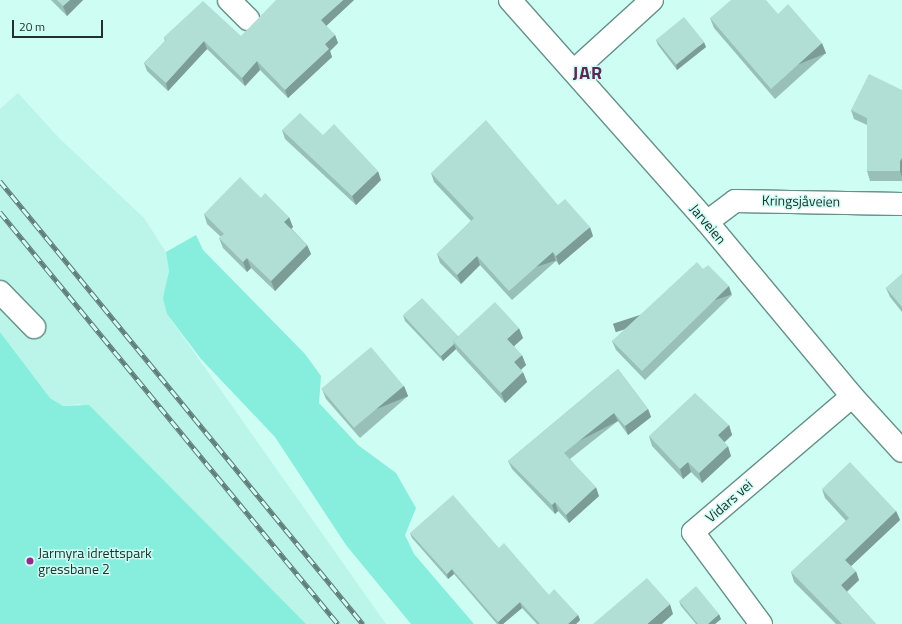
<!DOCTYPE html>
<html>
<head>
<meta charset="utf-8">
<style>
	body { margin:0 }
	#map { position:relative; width:902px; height:624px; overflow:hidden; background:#cefdf4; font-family:"Titillium Web",sans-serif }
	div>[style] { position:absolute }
	.built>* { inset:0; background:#bbf4e9 }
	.green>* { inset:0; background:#87eddc }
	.roads { filter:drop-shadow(1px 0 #66918a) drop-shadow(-1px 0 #66918a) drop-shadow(0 1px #66918a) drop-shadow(0 -1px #66918a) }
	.minor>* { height:22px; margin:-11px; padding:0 11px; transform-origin:11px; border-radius:11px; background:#fff }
	.rail>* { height:4.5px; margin-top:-2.25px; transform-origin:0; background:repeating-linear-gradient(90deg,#cefdf4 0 9px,#607d78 0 18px); box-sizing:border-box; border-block:1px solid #607d78 }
	.wall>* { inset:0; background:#98c0b8 }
	.shaded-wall>* { inset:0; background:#7c9c96; transform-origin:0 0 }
	.building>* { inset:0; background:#b1dfd6; transform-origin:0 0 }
	.dots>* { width:11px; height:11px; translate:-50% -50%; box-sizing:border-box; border:2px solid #cefdf4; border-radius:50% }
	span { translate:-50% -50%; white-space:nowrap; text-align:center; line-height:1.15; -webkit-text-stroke:3px #cefdf4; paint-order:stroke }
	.street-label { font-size:14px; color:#20322f }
	.poi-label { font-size:14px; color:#20322f }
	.left { translate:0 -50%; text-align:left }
	.district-label { font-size:18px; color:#5b2755; font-weight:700; letter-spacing:1px }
	.scale { position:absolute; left:12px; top:20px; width:91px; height:18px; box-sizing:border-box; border:2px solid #20322f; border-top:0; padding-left:5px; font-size:12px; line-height:14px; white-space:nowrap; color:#20322f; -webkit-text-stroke:3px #cefdf4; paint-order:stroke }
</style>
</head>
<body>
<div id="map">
	<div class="built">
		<div style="clip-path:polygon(18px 93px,59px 138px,144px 218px,166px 252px,169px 271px,164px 298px,167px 314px,386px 624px,306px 624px,80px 404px,63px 406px,50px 398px,0 332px,0 109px)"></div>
	</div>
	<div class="green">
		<div style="clip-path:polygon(196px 235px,203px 250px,305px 354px,321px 376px,319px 403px,358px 445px,396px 473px,416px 508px,405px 535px,414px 554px,474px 624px,411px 624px,346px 545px,275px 437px,201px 359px,167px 314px,163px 298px,169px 271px,166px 252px)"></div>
		<div style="clip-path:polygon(0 332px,50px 398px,63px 406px,89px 405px,306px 624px,0 624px)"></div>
	</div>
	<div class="roads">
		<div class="minor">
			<div style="left:229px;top:0;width:27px;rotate:45deg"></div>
			<div style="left:510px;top:0;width:297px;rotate:48.4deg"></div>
			<div style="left:707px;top:222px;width:226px;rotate:50.2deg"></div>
			<div style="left:852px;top:396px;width:74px;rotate:47.7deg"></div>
			<div style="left:575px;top:70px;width:104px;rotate:-42.3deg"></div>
			<div style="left:707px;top:222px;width:35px;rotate:-37deg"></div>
			<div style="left:735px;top:201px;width:167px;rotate:1deg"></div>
			<div style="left:0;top:292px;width:49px;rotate:45.8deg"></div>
			<div style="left:761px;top:624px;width:114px;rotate:-126.5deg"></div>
			<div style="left:693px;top:532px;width:209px;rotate:-40.5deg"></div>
		</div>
	</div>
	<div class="rail">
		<div style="left:0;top:181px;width:573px;rotate:50.67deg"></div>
		<div style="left:0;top:212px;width:533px;rotate:50.63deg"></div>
	</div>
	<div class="wall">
		<div style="clip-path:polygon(51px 0,83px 0,67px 16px)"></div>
		<div style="clip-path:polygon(354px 0,326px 26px,335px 35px,338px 43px,330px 51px,332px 57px,288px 98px,260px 70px,245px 86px,207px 49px,168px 91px,147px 71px,144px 63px,165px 41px,164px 37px,241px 36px)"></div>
		<div style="clip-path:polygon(778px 14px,826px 53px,775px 99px,714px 28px,710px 18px)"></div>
		<div style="clip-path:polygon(656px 40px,706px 47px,677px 70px,658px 45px)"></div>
		<div style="clip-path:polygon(902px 90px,902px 181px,870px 181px,867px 171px,867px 125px,854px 119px,851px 110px)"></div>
		<div style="clip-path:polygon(282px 130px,381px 180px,356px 205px,285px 139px)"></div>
		<div style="clip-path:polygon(431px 173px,558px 205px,593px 236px,559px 265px,556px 261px,512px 300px,480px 265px,461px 284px,440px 263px,437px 254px,471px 221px,434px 182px)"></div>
		<div style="clip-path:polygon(261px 198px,293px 227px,291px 228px,307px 245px,311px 254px,275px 291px,251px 268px,247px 272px,223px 248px,219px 238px,221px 237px,207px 224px,204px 214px)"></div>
		<div style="clip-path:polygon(703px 269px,732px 295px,645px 380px,616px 350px,612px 341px)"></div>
		<div style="clip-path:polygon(902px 274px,902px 312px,890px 297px,886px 288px)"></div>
		<div style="clip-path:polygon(403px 315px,458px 336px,523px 338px,514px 346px,526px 365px,521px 370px,527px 382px,505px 403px,457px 351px,456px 349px,443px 361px,405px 321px)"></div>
		<div style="clip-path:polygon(618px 369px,648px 409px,651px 417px,628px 435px,618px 421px,570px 459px,599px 496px,569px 523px,558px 511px,555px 514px,512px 469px,508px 461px)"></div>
		<div style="clip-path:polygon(404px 386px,408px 396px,360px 438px,326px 399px,322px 389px)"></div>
		<div style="clip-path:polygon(729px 425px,732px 435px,724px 443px,731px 456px,702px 483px,691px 472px,683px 479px,652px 446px,649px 436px)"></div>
		<div style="clip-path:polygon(822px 489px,896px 511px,900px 520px,851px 566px,859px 580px,847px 592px,876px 624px,836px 624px,794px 582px,791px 572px,846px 521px,825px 498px)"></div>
		<div style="clip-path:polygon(410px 533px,499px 548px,549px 595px,578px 615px,580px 620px,576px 624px,537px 624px,522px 608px,503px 624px,497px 624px,454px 574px,448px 579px,412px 538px)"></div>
		<div style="clip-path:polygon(679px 601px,721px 619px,715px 624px,696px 624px,681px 606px)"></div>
	</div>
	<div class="shaded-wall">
		<div style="clip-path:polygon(70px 0,83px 0,67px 16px,63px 6px)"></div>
		<div style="clip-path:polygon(343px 0,354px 0,324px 28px,321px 20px)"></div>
		<div style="clip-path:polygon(335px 35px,338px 43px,330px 51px,332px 57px,288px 98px,285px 90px,325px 44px)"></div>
		<div style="clip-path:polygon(204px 41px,207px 49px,168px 91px,166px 83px)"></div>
		<div style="clip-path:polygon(704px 42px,706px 47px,677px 70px,676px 65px)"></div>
		<div style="left:822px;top:43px;width:11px;height:69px;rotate:68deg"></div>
		<div style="clip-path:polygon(257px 61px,260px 70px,245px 86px,242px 78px)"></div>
		<div style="clip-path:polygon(902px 158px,902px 177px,900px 171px,900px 161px)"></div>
		<div style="clip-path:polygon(378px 171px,381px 180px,356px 205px,352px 196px)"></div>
		<div style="clip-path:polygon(289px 217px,293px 227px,288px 232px,284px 222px)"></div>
		<div style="clip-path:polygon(590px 227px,593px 236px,559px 265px,556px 256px)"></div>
		<div style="clip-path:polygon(307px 245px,311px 254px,275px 291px,271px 281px)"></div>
		<div style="left:553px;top:252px;width:9px;height:59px;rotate:72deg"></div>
		<div style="clip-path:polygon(477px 256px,480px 265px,461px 284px,457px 275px)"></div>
		<div style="clip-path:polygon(247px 258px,251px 268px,247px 272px,243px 262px)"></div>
		<div style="left:729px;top:286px;width:9px;height:122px;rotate:72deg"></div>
		<div style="clip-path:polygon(519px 328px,523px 338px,511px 349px,507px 339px)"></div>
		<div style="clip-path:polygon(454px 344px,456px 349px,443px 361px,441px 356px)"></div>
		<div style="clip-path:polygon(522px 355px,526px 365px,518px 372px,514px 362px)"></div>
		<div style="clip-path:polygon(523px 372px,527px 382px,505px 403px,501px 393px)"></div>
		<div style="left:404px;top:386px;width:11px;height:64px;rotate:68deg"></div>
		<div style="clip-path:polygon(648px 409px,651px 417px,628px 435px,625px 426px)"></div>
		<div style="left:614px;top:413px;width:9px;height:64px;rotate:63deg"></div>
		<div style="clip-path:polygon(729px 425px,732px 435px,721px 445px,718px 435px)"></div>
		<div style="clip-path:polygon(728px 446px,731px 456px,702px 483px,699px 473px)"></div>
		<div style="clip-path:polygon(688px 462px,691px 472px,683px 479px,680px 469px)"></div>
		<div style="clip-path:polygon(596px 487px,599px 496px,569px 523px,566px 515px)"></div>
		<div style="clip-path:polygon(555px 502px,558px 511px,555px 514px,552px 505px)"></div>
		<div style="clip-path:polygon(896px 511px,900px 520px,848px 569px,845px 560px)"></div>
		<div style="clip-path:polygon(452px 569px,454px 574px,448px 579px,447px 574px)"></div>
		<div style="clip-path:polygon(856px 571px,859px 580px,844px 594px,841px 585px)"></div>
		<div style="clip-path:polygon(520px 602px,522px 608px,503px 624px,499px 624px,498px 622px)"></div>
		<div style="clip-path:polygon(670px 604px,673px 614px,662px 624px,647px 624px)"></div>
		<div style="clip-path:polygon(719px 614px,721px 619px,715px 624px,708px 624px)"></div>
		<div style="clip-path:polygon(578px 615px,580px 620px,576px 624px,568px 624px)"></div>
	</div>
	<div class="building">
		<div style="clip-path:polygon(57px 0,70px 0,63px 6px)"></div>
		<div style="clip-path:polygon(276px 0,343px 0,321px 20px,335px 35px,325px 44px,329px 49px,285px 90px,257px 61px,242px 78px,204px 41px,166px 83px,144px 63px,166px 40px,164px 37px,203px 1px,241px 36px)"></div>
		<div style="clip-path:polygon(731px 0,766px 0,778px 14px,788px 4px,822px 43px,771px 89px,710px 18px)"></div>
		<div style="left:684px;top:17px;width:32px;height:36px;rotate:51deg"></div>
		<div style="clip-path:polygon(869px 74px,902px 90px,902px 158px,900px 161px,900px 171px,867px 171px,867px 118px,851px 110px)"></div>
		<div style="clip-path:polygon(300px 113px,323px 135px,334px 124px,378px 171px,352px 196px,282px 130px)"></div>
		<div style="clip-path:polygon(486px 120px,558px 205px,565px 199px,590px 227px,556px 256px,553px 252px,509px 291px,477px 256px,457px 275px,437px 254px,474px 218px,431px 173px)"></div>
		<div style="clip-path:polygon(240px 177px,261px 198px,265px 193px,289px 217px,284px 222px,307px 245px,271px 281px,247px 258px,243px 262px,219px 238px,224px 234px,204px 214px)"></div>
		<div style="clip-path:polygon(697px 262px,703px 269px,708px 265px,729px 286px,642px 371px,612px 341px)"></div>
		<div style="clip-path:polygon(902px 274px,902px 307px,886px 288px)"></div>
		<div style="clip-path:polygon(422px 298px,458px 336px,453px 341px,454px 344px,441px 356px,403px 315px)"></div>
		<div style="clip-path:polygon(495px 302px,519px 328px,507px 339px,522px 355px,514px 362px,523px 372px,501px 393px,453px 341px)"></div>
		<div style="left:371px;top:347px;width:51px;height:65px;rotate:50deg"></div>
		<div style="clip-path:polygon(618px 369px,648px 409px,625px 426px,614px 413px,564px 453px,596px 487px,566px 515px,555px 502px,552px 505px,508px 461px)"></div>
		<div style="clip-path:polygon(695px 393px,729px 425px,718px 435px,728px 446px,699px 473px,688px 462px,680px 469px,649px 436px)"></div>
		<div style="clip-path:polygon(850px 462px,896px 511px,845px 560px,856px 571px,841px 585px,876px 624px,842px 624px,791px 572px,849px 518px,822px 489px)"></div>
		<div style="clip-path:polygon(453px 495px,499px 548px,504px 543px,549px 595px,554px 589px,578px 615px,568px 624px,540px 624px,520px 602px,498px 622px,452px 569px,447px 574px,410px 533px)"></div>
		<div style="clip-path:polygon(647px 578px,670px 604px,647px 624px,593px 624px)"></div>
		<div style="clip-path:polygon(696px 586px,719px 614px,708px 624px,698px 624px,679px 601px)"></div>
	</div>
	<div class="dots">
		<div style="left:30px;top:561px;background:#95298b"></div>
	</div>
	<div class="street-label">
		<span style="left:801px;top:201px;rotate:1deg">Kringsjåveien</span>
		<span style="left:708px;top:224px;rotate:50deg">Jarveien</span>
		<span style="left:729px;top:501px;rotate:-41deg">Vidars vei</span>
	</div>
	<div class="poi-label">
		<span class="left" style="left:38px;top:561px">Jarmyra idrettspark<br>gressbane 2</span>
	</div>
	<div class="district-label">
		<span style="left:588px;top:73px">JAR</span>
	</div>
	<div class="scale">20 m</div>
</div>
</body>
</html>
